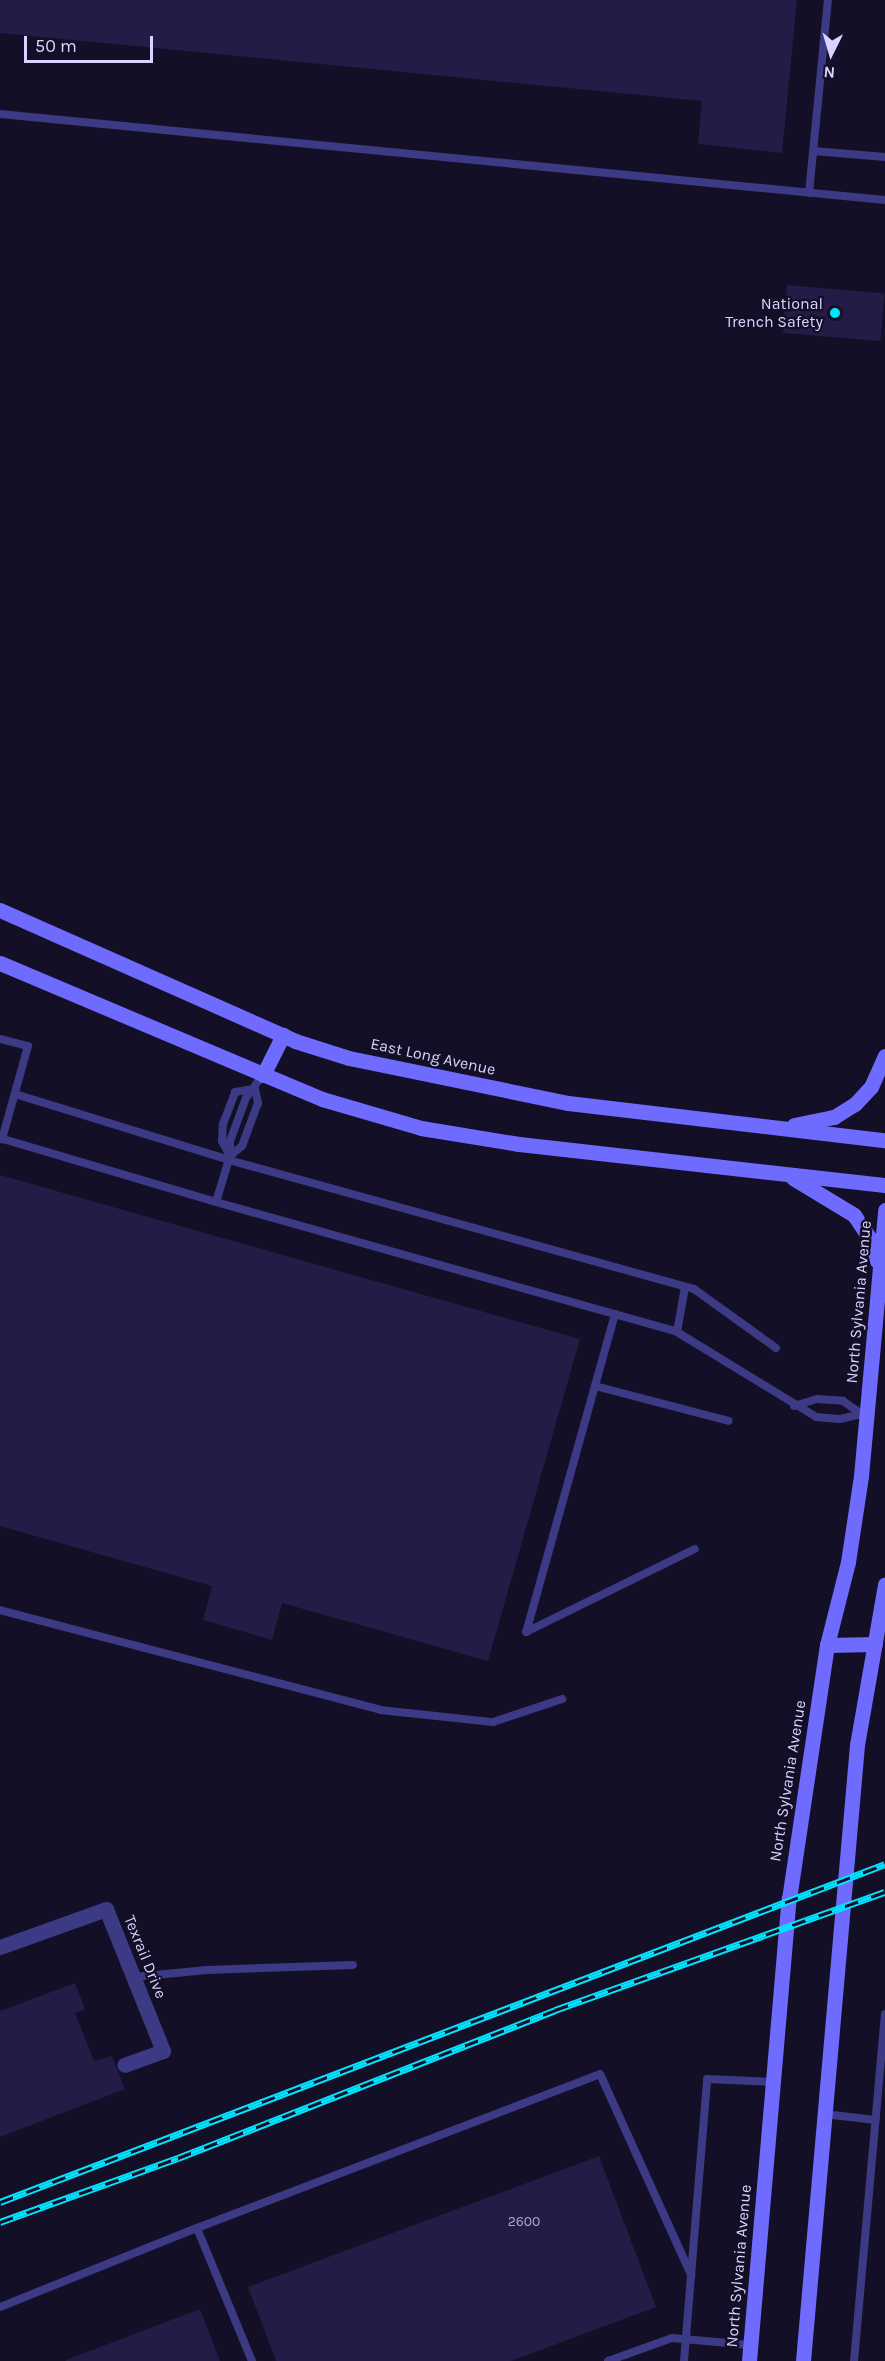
<!DOCTYPE html>
<html>
<head>
<meta charset="utf-8">
<style>
	body { margin:0 }
	#map { position:relative; width:885px; height:2361px; overflow:hidden; background:#130f26; font-family:Karla,sans-serif }
	div>[style] { position:absolute }
	.building>* { inset:0; background:#241b47; transform-origin:0 0 }
	.lane>* { height:8px; margin:-4px; padding:0 4px; transform-origin:4px; border-radius:4px; background:#3d3a85 }
	.street>* { height:15px; margin:-7.5px; padding:0 7.5px; transform-origin:7.5px; border-radius:7.5px; background:#3d3a85 }
	.secondary>* { height:15px; margin:-7.5px; padding:0 7.5px; transform-origin:7.5px; border-radius:7.5px; background:#6f6bff }
	.rail>* { height:7px; margin-top:-3.5px; transform-origin:0; background:repeating-linear-gradient(90deg,#130f26 0 14px,#00e5ff 0 28px); box-sizing:border-box; border-block:2px solid #00e5ff }
	.dots>* { width:16px; height:16px; translate:-50% -50%; box-sizing:border-box; border:3px solid #130f26; border-radius:50% }
	span { translate:-50% -50%; white-space:nowrap; text-align:center; line-height:1.15; -webkit-text-stroke:4.5px #130f26; paint-order:stroke }
	.number-label { font-size:14px; color:#aca6d1 }
	.number-label span { -webkit-text-stroke-width:0 }
	.poi-label { font-size:16px; color:#d9d4ff }
	.right { translate:-100% -50%; text-align:right }
	.street-label { font-size:16px; color:#d9d4ff }
	.north { position:absolute; left:801px; top:24px; width:60px; height:60px; -webkit-text-stroke:4px #130f26; paint-order:stroke; rotate:185deg; font-size:16px; font-weight:700; line-height:24px; text-align:center; color:#d9d4ff }
	.north::after { content:''; display:block; margin:auto; width:21px; height:27px; background:#d9d4ff; clip-path:polygon(50% 0,100% 100%,50% 72%,0 100%) }
	.scale { position:absolute; left:24px; top:36px; width:129px; height:27px; box-sizing:border-box; border:3px solid #d9d4ff; border-top:0; padding-left:8px; font-size:18px; line-height:21px; white-space:nowrap; color:#d9d4ff; -webkit-text-stroke:4px #130f26; paint-order:stroke }
</style>
</head>
<body>
<div id="map">
	<div class="building">
		<div style="clip-path:polygon(0 0,797px 0,782px 153px,698px 144px,702px 101px,0 33px)"></div>
		<div style="left:787px;top:285px;width:98px;height:48px;rotate:5deg"></div>
		<div style="clip-path:polygon(0 1175px,580px 1339px,488px 1661px,282px 1603px,272px 1640px,203px 1620px,212px 1586px,0 1526px)"></div>
		<div style="clip-path:polygon(75px 1983px,85px 2009px,75px 2013px,94px 2061px,112px 2056px,125px 2089px,0 2137px,0 2011px)"></div>
		<div style="clip-path:polygon(599px 2156px,656px 2307px,511px 2361px,276px 2361px,248px 2287px)"></div>
		<div style="clip-path:polygon(200px 2309px,220px 2361px,66px 2361px,66px 2360px)"></div>
	</div>
	<div class="lane">
		<div style="left:0;top:114px;width:889px;rotate:5.55deg"></div>
		<div style="left:813px;top:151px;width:72px;rotate:4.8deg"></div>
		<div style="left:809px;top:193px;width:194px;rotate:-84.4deg"></div>
		<div style="left:0;top:1039px;width:29px;rotate:14deg"></div>
		<div style="left:28px;top:1046px;width:97px;rotate:105.6deg"></div>
		<div style="left:15px;top:1094px;width:224px;rotate:17.1deg"></div>
		<div style="left:229px;top:1160px;width:483px;rotate:15.5deg"></div>
		<div style="left:694px;top:1289px;width:101px;rotate:35.7deg"></div>
		<div style="left:0;top:1138px;width:225px;rotate:16.5deg"></div>
		<div style="left:216px;top:1202px;width:48px;rotate:-73.1deg"></div>
		<div style="left:230px;top:1156px;width:15px;rotate:-90deg"></div>
		<div style="left:230px;top:1141px;width:46px;rotate:-69.6deg"></div>
		<div style="left:246px;top:1098px;width:29px;rotate:-54deg"></div>
		<div style="left:229px;top:1154px;width:15px;rotate:-118deg"></div>
		<div style="left:222px;top:1141px;width:17px;rotate:-87deg"></div>
		<div style="left:223px;top:1124px;width:34px;rotate:-69deg"></div>
		<div style="left:235px;top:1092px;width:19px;rotate:-9deg"></div>
		<div style="left:230px;top:1156px;width:16px;rotate:-40deg"></div>
		<div style="left:242px;top:1146px;width:46px;rotate:-69.6deg"></div>
		<div style="left:258px;top:1103px;width:14px;rotate:-102deg"></div>
		<div style="left:216px;top:1202px;width:479px;rotate:15.7deg"></div>
		<div style="left:677px;top:1332px;width:163px;rotate:31.4deg"></div>
		<div style="left:816px;top:1417px;width:24px;rotate:5deg"></div>
		<div style="left:840px;top:1419px;width:28px;rotate:-13deg"></div>
		<div style="left:615px;top:1314px;width:330px;rotate:105.6deg"></div>
		<div style="left:526px;top:1632px;width:188px;rotate:-26.2deg"></div>
		<div style="left:677px;top:1332px;width:46px;rotate:-79.9deg"></div>
		<div style="left:595px;top:1386px;width:138px;rotate:14.6deg"></div>
		<div style="left:794px;top:1406px;width:24px;rotate:-17deg"></div>
		<div style="left:817px;top:1399px;width:26px;rotate:4deg"></div>
		<div style="left:843px;top:1401px;width:19px;rotate:35deg"></div>
		<div style="left:0;top:1610px;width:393px;rotate:14.7deg"></div>
		<div style="left:380px;top:1710px;width:114px;rotate:6.1deg"></div>
		<div style="left:493px;top:1722px;width:73px;rotate:-18.4deg"></div>
		<div style="left:135px;top:1977px;width:72px;rotate:-5.6deg"></div>
		<div style="left:207px;top:1970px;width:146px;rotate:-2deg"></div>
		<div style="left:824px;top:2114px;width:52px;rotate:6.6deg"></div>
		<div style="left:0;top:2307px;width:212px;rotate:-21.9deg"></div>
		<div style="left:252px;top:2361px;width:144px;rotate:-112.5deg"></div>
		<div style="left:197px;top:2228px;width:431px;rotate:-20.9deg"></div>
		<div style="left:600px;top:2074px;width:221px;rotate:65.6deg"></div>
		<div style="left:608px;top:2361px;width:68px;rotate:-19.8deg"></div>
		<div style="left:672px;top:2338px;width:78px;rotate:5.1deg"></div>
		<div style="left:684px;top:2361px;width:283px;rotate:-85.3deg"></div>
		<div style="left:707px;top:2079px;width:66px;rotate:2.6deg"></div>
		<div style="left:854px;top:2361px;width:348px;rotate:-84.9deg"></div>
	</div>
	<div class="street">
		<div style="left:0;top:1947px;width:113px;rotate:-19.7deg"></div>
		<div style="left:106px;top:1909px;width:153px;rotate:68.1deg"></div>
		<div style="left:163px;top:2051px;width:41px;rotate:160.3deg"></div>
	</div>
	<div class="secondary">
		<div style="left:0;top:910px;width:323px;rotate:23.9deg"></div>
		<div style="left:295px;top:1041px;width:57px;rotate:17.5deg"></div>
		<div style="left:349px;top:1058px;width:224px;rotate:11.6deg"></div>
		<div style="left:568px;top:1103px;width:319px;rotate:6.7deg"></div>
		<div style="left:0;top:963px;width:350px;rotate:22.9deg"></div>
		<div style="left:322px;top:1099px;width:103px;rotate:16.3deg"></div>
		<div style="left:421px;top:1128px;width:99px;rotate:9.3deg"></div>
		<div style="left:519px;top:1144px;width:368px;rotate:6.4deg"></div>
		<div style="left:263px;top:1075px;width:45px;rotate:-63.4deg"></div>
		<div style="left:794px;top:1125px;width:41px;rotate:-11.3deg"></div>
		<div style="left:834px;top:1117px;width:25px;rotate:-32deg"></div>
		<div style="left:855px;top:1104px;width:23px;rotate:-47deg"></div>
		<div style="left:871px;top:1087px;width:34px;rotate:-66deg"></div>
		<div style="left:793px;top:1178px;width:71px;rotate:31.2deg"></div>
		<div style="left:854px;top:1215px;width:32px;rotate:56deg"></div>
		<div style="left:872px;top:1242px;width:20px;rotate:75deg"></div>
		<div style="left:827px;top:1645px;width:48px;rotate:-1.2deg"></div>
		<div style="left:749px;top:2361px;width:464px;rotate:-85.1deg"></div>
		<div style="left:789px;top:1899px;width:257px;rotate:-81.5deg"></div>
		<div style="left:827px;top:1645px;width:86px;rotate:-75.8deg"></div>
		<div style="left:848px;top:1562px;width:87px;rotate:-81.4deg"></div>
		<div style="left:861px;top:1476px;width:267px;rotate:-84.8deg"></div>
		<div style="left:803px;top:2361px;width:618px;rotate:-84.99deg"></div>
		<div style="left:857px;top:1745px;width:163px;rotate:-80.1deg"></div>
	</div>
	<div class="rail">
		<div style="left:0;top:2202px;width:947px;rotate:-20.9deg"></div>
		<div style="left:0;top:2222px;width:189px;rotate:-19.8deg"></div>
		<div style="left:178px;top:2158px;width:405px;rotate:-21.4deg"></div>
		<div style="left:555px;top:2010px;width:350px;rotate:-19.7deg"></div>
	</div>
	<div class="dots">
		<div style="left:835px;top:313px;background:#00e5ff"></div>
	</div>
	<div class="number-label">
		<span style="left:524px;top:2222px">2600</span>
	</div>
	<div class="poi-label">
		<span class="right" style="left:823px;top:313px">National<br>Trench Safety</span>
	</div>
	<div class="street-label">
		<span style="left:433px;top:1057px;rotate:12deg">East Long Avenue</span>
		<span style="left:859px;top:1302px;rotate:-85deg">North Sylvania Avenue</span>
		<span style="left:788px;top:1781px;rotate:-81deg">North Sylvania Avenue</span>
		<span style="left:145px;top:1957px;rotate:68deg">Texrail Drive</span>
		<span style="left:739px;top:2266px;rotate:-85deg">North Sylvania Avenue</span>
	</div>
	<div class="north">N</div>
	<div class="scale">50 m</div>
</div>
</body>
</html>
